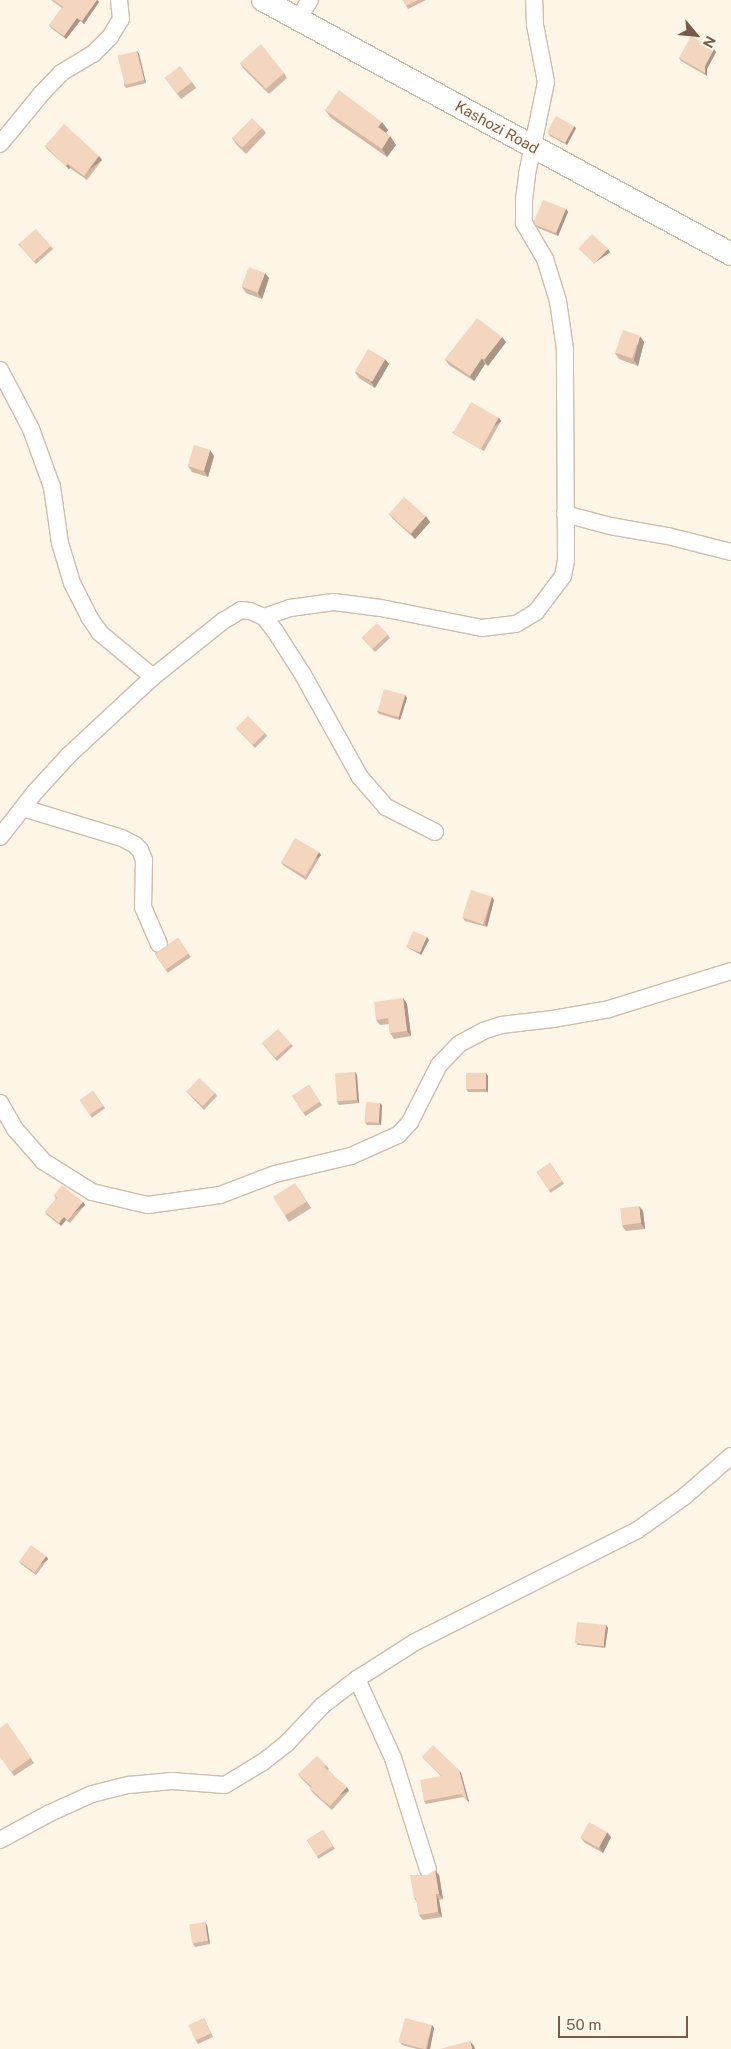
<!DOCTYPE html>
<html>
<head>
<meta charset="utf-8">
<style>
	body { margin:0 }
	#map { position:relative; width:731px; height:2049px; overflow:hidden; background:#fdf5e6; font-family:"Public Sans",sans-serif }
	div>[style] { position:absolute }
	.roads { filter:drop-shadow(1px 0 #d0bdab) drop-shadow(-1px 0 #d0bdab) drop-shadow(0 1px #d0bdab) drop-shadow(0 -1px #d0bdab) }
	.street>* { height:16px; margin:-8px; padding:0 8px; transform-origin:8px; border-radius:8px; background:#fff }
	.secondary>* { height:22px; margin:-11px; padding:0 11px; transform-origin:11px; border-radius:11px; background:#fff }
	.wall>* { inset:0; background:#d2b7a3; transform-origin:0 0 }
	.shaded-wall>* { inset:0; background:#ab9584; transform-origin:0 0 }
	.building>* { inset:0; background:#f4d5bd; transform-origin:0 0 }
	span { translate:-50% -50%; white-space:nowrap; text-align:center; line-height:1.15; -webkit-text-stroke:4px #fff9ed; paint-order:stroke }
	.street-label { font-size:15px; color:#785c49 }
	.north { position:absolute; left:671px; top:10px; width:50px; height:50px; -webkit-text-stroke:4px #fff9ed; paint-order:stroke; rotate:118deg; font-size:14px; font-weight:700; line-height:20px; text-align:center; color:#785c49 }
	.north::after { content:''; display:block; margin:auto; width:18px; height:22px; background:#785c49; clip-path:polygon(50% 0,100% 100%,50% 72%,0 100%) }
	.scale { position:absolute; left:558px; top:2016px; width:130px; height:22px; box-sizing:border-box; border:2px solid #785c49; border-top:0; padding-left:6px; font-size:15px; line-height:18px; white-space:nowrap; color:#785c49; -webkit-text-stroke:4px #fff9ed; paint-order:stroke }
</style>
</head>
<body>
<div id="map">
	<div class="roads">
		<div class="street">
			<div style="left:298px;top:19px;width:22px;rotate:-58deg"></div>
			<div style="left:0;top:144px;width:66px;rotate:-50.5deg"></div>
			<div style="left:42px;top:93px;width:28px;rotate:-46deg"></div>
			<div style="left:61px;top:73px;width:37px;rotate:-31deg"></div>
			<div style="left:93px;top:54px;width:24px;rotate:-45deg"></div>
			<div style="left:110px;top:37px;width:21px;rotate:-59deg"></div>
			<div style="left:121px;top:19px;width:19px;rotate:-96deg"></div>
			<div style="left:0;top:370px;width:67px;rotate:62.3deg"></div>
			<div style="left:31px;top:429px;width:62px;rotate:70.1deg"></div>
			<div style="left:52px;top:487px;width:57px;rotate:81.9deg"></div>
			<div style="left:60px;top:543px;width:42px;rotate:73.3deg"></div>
			<div style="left:72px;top:583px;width:38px;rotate:63deg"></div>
			<div style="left:89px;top:617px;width:19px;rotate:55deg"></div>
			<div style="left:100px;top:633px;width:69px;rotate:39.7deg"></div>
			<div style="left:565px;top:514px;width:47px;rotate:14.9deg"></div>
			<div style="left:610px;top:526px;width:59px;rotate:9.8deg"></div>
			<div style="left:668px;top:536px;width:65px;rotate:14.3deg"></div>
			<div style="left:264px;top:617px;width:28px;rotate:-19deg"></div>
			<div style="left:290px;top:608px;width:44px;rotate:-7.8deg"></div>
			<div style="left:334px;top:602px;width:47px;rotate:7.3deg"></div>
			<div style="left:381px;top:608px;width:103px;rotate:11.2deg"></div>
			<div style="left:482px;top:628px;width:34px;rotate:-7deg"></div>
			<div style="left:516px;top:624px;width:23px;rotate:-31deg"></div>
			<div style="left:536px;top:612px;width:45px;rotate:-53.1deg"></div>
			<div style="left:563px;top:576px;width:16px;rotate:-79deg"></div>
			<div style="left:566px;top:560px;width:211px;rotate:-90.3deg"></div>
			<div style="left:565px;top:349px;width:49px;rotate:-98.3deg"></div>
			<div style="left:558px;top:301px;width:44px;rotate:-107.2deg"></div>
			<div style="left:545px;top:259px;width:42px;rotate:-120.3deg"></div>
			<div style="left:524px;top:223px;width:23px;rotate:-90deg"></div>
			<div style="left:524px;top:200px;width:26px;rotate:-83deg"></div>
			<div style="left:527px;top:174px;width:94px;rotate:-78.3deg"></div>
			<div style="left:546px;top:82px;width:58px;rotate:-100.9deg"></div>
			<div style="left:535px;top:25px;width:25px;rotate:-92deg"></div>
			<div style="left:23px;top:808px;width:103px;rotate:16.9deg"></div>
			<div style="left:122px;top:838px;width:15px;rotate:28deg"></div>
			<div style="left:135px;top:845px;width:7px;rotate:45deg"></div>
			<div style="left:140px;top:850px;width:11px;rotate:68deg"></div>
			<div style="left:144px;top:860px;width:47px;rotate:91.2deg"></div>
			<div style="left:143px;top:907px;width:40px;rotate:66.6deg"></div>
			<div style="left:0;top:837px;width:57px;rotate:-52.1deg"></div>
			<div style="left:35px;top:792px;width:50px;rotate:-47.4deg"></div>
			<div style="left:69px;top:755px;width:115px;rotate:-42.9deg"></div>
			<div style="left:153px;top:677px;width:90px;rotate:-38.7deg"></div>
			<div style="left:223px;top:621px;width:21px;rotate:-31deg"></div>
			<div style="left:241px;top:610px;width:9px;rotate:6deg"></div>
			<div style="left:250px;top:611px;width:15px;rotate:23deg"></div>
			<div style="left:264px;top:617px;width:18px;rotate:52deg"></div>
			<div style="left:275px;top:631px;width:50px;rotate:57.3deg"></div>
			<div style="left:302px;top:673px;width:119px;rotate:60.9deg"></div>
			<div style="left:360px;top:777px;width:40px;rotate:49deg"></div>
			<div style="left:386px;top:807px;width:55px;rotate:27deg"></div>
			<div style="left:0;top:1103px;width:30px;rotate:60deg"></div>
			<div style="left:15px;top:1129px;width:43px;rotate:48.8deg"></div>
			<div style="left:43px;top:1161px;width:58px;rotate:32.3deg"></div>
			<div style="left:92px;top:1192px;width:57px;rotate:13.1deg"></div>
			<div style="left:148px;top:1205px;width:73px;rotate:-7.9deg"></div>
			<div style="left:220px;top:1195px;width:59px;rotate:-20.9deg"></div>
			<div style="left:275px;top:1174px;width:78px;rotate:-13.3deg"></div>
			<div style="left:351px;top:1156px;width:51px;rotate:-24.1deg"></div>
			<div style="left:398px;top:1135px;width:18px;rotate:-47deg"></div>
			<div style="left:410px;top:1122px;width:64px;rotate:-63deg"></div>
			<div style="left:439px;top:1065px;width:29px;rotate:-46deg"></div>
			<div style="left:459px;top:1044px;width:27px;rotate:-28deg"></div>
			<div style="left:483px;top:1031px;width:19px;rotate:-18deg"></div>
			<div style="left:501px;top:1025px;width:52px;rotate:-6.6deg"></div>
			<div style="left:553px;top:1019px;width:57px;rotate:-10.1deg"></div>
			<div style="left:609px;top:1009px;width:128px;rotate:-17.3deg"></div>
			<div style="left:357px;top:1679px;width:87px;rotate:65.5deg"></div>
			<div style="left:393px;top:1758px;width:117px;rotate:72.6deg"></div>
			<div style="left:0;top:1840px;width:57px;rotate:-28.4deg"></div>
			<div style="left:50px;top:1813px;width:46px;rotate:-24.3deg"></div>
			<div style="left:92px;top:1794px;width:38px;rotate:-14deg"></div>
			<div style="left:129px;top:1785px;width:43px;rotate:-5.3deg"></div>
			<div style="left:172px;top:1781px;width:53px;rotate:4.3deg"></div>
			<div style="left:225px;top:1785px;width:44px;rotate:-31.2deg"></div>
			<div style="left:263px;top:1762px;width:31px;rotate:-38deg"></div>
			<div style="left:287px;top:1743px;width:52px;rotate:-46.5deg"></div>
			<div style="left:323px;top:1705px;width:43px;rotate:-37.4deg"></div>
			<div style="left:357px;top:1679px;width:69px;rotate:-32.5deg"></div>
			<div style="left:415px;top:1642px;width:247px;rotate:-26.7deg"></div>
			<div style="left:636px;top:1531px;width:60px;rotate:-35.5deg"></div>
			<div style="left:685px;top:1496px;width:61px;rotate:-41deg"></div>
		</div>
		<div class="secondary">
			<div style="left:263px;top:0;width:532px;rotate:28.49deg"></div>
		</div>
	</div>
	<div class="wall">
		<div style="clip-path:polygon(51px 0,98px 0,99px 2px,84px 24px,80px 21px,66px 39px,51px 28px,49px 25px,62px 8px)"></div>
		<div style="clip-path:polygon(403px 0,426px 0,408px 9px)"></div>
		<div style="clip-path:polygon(137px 51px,139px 54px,146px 83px,126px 88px,124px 85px)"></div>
		<div style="clip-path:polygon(716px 52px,707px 69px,707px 76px,681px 61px,679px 58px)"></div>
		<div style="clip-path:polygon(240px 63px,284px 73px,287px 78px,269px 94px,243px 68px)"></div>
		<div style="clip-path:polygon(165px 78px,192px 82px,196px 88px,181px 99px)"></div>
		<div style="clip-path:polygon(325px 110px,388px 130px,386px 133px,390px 136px,396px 145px,387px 157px,331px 118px)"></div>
		<div style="clip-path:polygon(262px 128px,266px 133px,246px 154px,236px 144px,232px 138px)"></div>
		<div style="clip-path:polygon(576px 128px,567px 145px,550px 136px,548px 133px)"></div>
		<div style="clip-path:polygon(45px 146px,102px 160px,87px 180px,70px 168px,69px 169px,47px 149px)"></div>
		<div style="clip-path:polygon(566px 209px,568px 212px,558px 236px,538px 228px,534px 221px)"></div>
		<div style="clip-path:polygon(18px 244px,51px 246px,53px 249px,36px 264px)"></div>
		<div style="clip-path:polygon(269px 278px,262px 299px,246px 293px,242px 287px)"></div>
		<div style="clip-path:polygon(506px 342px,488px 366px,485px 364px,474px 381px,449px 365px,445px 359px)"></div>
		<div style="clip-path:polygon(644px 342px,638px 366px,619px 359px,615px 353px)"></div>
		<div style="clip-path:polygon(385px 359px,389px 364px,375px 388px,359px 378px,355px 372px)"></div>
		<div style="clip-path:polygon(499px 418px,501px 421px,484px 451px,454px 434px,452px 432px)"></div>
		<div style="clip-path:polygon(214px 456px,208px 477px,192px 472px,188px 466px)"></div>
		<div style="clip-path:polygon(389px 514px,430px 522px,415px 539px,393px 519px)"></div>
		<div style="clip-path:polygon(388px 635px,390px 638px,375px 652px,362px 638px)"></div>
		<div style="clip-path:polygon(405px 695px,407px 698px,400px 720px,379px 714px,377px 711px)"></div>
		<div style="clip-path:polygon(236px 728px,265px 733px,267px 736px,255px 748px)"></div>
		<div style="clip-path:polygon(321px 855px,306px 880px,283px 865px,281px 862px)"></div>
		<div style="clip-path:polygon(492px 897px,494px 900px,487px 927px,465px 921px,463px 918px)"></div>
		<div style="left:178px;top:938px;width:23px;height:28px;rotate:56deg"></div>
		<div style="clip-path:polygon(429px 940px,421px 955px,408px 948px,406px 946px)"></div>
		<div style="clip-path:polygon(403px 998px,407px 1004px,411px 1036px,394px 1039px,390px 1033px,389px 1024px,380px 1025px,376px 1020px)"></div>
		<div style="clip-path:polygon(262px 1043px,291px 1044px,293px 1046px,277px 1061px)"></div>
		<div style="clip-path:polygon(355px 1072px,357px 1075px,359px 1103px,339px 1105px,337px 1102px)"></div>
		<div style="clip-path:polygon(486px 1073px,488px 1076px,488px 1092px,468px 1092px,466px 1089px)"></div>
		<div style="left:309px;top:1085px;width:24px;height:20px;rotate:57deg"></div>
		<div style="left:93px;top:1091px;width:21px;height:16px;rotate:55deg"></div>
		<div style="clip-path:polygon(186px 1091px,215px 1093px,217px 1096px,204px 1110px)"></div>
		<div style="clip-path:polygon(382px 1105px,381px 1125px,367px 1125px,365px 1122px)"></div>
		<div style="left:550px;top:1163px;width:25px;height:16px;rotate:56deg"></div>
		<div style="clip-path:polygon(299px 1189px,311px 1208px,289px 1222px,285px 1216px)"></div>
		<div style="clip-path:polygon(54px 1195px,83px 1202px,85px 1205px,70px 1223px,66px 1220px,61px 1226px,47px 1215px,45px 1212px,56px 1199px)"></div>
		<div style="clip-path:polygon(643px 1211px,645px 1229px,626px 1231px,622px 1226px)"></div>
		<div style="clip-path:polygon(48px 1559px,36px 1575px,21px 1564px,19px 1561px)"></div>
		<div style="clip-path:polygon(606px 1625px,608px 1628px,605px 1648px,578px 1645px,576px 1643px)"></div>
		<div style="clip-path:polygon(7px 1723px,34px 1763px,14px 1776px,0 1756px)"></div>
		<div style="clip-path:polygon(422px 1757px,461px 1773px,469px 1802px,463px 1797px,426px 1804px,424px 1801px,441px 1776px)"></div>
		<div style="clip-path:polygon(326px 1765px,329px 1769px,328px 1770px,349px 1791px,332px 1810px,313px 1793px,310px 1789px,311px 1788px,301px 1778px,298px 1774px)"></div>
		<div style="left:323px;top:1830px;width:22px;height:19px;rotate:58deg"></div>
		<div style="clip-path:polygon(611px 1837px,603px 1853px,585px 1843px,581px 1838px)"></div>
		<div style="clip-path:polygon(439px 1875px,443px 1899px,439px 1900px,442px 1917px,423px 1920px,419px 1915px,417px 1902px,414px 1898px)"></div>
		<div style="clip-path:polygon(207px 1925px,210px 1944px,195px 1947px,193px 1944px)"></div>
		<div style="clip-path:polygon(204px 2018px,213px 2037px,198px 2044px,196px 2041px)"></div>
		<div style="clip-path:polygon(432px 2025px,434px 2028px,430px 2049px,417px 2049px,402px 2045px,400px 2042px)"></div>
	</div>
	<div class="shaded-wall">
		<div style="clip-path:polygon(97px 0,99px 2px,84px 24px,82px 21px)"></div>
		<div style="clip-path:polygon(77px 18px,80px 21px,66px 39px,64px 36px)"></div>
		<div style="clip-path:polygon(714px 49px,716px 52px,707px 69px,707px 76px,705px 73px,705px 66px)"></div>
		<div style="clip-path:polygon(137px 51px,139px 54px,146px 83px,144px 80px)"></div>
		<div style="clip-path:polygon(382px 122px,388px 130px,384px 135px,378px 127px)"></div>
		<div style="clip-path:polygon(574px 126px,576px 128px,567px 145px,565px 142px)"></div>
		<div style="clip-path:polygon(390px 136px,396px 145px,387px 157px,382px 149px)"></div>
		<div style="left:99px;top:156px;width:5px;height:25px;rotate:53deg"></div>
		<div style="clip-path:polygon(68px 164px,70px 168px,69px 169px,66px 166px)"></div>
		<div style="clip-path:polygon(566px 209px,568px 212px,558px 236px,556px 233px)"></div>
		<div style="left:608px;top:249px;width:4px;height:20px;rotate:56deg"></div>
		<div style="clip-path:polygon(265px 273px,269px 278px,262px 299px,258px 293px)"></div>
		<div style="clip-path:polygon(640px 336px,644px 342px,638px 366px,634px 360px)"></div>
		<div style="clip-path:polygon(502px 337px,506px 342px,488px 366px,484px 360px)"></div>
		<div style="clip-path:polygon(482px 358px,485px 364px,474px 381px,470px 376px)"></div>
		<div style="clip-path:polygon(385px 359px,389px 364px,375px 388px,371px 382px)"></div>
		<div style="left:499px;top:418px;width:4px;height:34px;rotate:56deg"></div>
		<div style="clip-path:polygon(210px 450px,214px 456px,208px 477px,204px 471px)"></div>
		<div style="clip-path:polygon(426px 516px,430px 522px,415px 539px,411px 534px)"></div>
		<div style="clip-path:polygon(405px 695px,407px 698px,400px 720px,398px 717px)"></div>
		<div style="left:319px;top:852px;width:4px;height:29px;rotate:56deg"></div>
		<div style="clip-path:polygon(492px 897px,494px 900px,487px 927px,485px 924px)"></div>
		<div style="clip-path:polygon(427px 937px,429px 940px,421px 955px,419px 952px)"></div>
		<div style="clip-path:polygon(403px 998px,407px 1004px,411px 1036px,407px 1031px)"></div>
		<div style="clip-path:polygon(355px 1072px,357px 1075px,359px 1103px,357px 1100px)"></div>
		<div style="clip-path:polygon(486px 1073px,488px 1076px,488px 1092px,486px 1090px)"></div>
		<div style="clip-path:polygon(380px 1103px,382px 1105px,381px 1125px,379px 1122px)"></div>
		<div style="left:83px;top:1202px;width:4px;height:23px;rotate:56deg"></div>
		<div style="clip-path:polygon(639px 1206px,643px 1211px,645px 1229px,641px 1223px)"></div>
		<div style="clip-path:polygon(64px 1217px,66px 1220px,61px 1226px,59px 1223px)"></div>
		<div style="left:46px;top:1556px;width:4px;height:20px;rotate:56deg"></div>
		<div style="clip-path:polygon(606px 1625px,608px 1628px,605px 1648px,603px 1645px)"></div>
		<div style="clip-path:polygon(459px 1770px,461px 1773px,469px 1802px,467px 1800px)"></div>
		<div style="left:347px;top:1787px;width:4px;height:25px;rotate:63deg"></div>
		<div style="clip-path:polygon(607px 1832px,611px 1837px,603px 1853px,599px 1847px)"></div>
		<div style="clip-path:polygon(435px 1870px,439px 1875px,443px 1899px,439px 1894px)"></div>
		<div style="clip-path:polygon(436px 1894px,439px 1900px,442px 1917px,438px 1912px)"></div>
		<div style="clip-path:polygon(205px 1922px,207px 1925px,210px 1944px,208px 1941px)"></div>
		<div style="clip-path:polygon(432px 2025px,434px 2028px,430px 2049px,427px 2049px)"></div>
		<div style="clip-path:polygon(470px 2041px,474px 2046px,475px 2049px,472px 2049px)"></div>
	</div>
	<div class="building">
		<div style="clip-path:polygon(53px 0,97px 0,82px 21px,77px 18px,64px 36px,49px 25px,63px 7px)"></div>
		<div style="clip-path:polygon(403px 0,418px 0,406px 6px)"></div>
		<div style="clip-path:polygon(691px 36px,714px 49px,705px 66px,705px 73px,679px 58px)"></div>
		<div style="clip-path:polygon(261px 44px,284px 73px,266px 89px,240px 63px)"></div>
		<div style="left:137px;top:51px;width:30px;height:20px;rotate:76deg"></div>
		<div style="left:180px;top:66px;width:20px;height:19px;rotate:53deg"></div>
		<div style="clip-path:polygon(339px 90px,382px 122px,378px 127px,390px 136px,382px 149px,325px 110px)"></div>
		<div style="left:556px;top:116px;width:21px;height:19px;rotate:29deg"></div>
		<div style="left:252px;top:118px;width:14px;height:28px;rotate:45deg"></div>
		<div style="clip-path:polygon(64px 124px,99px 156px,84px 176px,68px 164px,66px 166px,45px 146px)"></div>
		<div style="clip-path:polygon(543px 200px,566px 209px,556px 233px,536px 225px,534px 221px)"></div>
		<div style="left:36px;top:229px;width:23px;height:23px;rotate:49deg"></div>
		<div style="left:592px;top:234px;width:22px;height:20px;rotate:43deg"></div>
		<div style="left:249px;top:267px;width:17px;height:21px;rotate:21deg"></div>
		<div style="clip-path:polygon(477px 318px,502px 337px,484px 360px,482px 358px,470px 376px,445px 359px)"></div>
		<div style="left:623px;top:330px;width:18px;height:24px;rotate:19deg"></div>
		<div style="left:368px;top:349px;width:20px;height:26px;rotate:30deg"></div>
		<div style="left:471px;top:402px;width:32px;height:36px;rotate:30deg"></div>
		<div style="left:194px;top:445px;width:17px;height:22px;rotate:17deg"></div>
		<div style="left:404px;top:497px;width:29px;height:23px;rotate:41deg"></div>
		<div style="left:377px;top:623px;width:16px;height:21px;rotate:47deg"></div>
		<div style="left:384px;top:689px;width:22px;height:23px;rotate:16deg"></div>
		<div style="left:248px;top:716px;width:24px;height:17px;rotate:45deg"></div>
		<div style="left:295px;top:838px;width:28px;height:28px;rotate:30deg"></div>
		<div style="left:471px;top:890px;width:22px;height:29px;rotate:18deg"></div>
		<div style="left:413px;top:931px;width:15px;height:17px;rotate:23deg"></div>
		<div style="left:178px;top:938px;width:19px;height:28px;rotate:55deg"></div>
		<div style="clip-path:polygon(403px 998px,407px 1031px,390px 1033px,388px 1018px,376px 1020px,374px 1002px)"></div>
		<div style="left:278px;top:1029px;width:20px;height:21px;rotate:49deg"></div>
		<div style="left:355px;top:1072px;width:28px;height:20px;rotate:86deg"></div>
		<div style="left:466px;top:1073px;width:20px;height:16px"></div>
		<div style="left:199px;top:1078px;width:22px;height:18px;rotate:43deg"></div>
		<div style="left:309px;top:1085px;width:20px;height:20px;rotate:57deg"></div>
		<div style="left:93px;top:1091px;width:18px;height:16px;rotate:56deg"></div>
		<div style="left:366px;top:1102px;width:14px;height:20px;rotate:4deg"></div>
		<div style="left:550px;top:1163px;width:22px;height:16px;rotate:56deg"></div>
		<div style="left:295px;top:1183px;width:22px;height:26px;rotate:58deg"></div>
		<div style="clip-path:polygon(62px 1185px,83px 1202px,68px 1220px,64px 1217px,59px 1223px,45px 1212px,57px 1198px,54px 1195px)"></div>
		<div style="left:639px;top:1206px;width:17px;height:19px;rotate:83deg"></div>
		<div style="left:31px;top:1545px;width:19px;height:20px;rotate:36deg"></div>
		<div style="left:577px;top:1622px;width:29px;height:21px;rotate:6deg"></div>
		<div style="clip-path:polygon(7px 1723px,31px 1758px,11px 1772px,0 1756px,0 1728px)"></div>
		<div style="clip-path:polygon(433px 1745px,459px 1770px,467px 1800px,461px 1794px,424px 1801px,420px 1780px,442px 1776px,422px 1757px)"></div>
		<div style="clip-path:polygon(317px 1756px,326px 1765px,324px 1767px,347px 1787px,330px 1806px,310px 1789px,312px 1787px,298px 1774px)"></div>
		<div style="left:589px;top:1822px;width:21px;height:18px;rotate:29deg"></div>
		<div style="left:323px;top:1830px;width:19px;height:19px;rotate:58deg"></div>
		<div style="clip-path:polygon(435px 1870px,439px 1894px,436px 1894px,438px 1912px,419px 1915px,416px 1898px,414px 1898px,410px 1875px,427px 1875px)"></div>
		<div style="left:205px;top:1922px;width:19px;height:16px;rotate:81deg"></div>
		<div style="left:204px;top:2018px;width:17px;height:17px;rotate:66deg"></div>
		<div style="left:405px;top:2018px;width:28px;height:25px;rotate:15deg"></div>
		<div style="clip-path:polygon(470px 2041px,472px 2049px,440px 2049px)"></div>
	</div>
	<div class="street-label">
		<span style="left:497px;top:127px;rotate:29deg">Kashozi Road</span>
	</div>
	<div class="north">N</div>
	<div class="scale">50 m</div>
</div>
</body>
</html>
